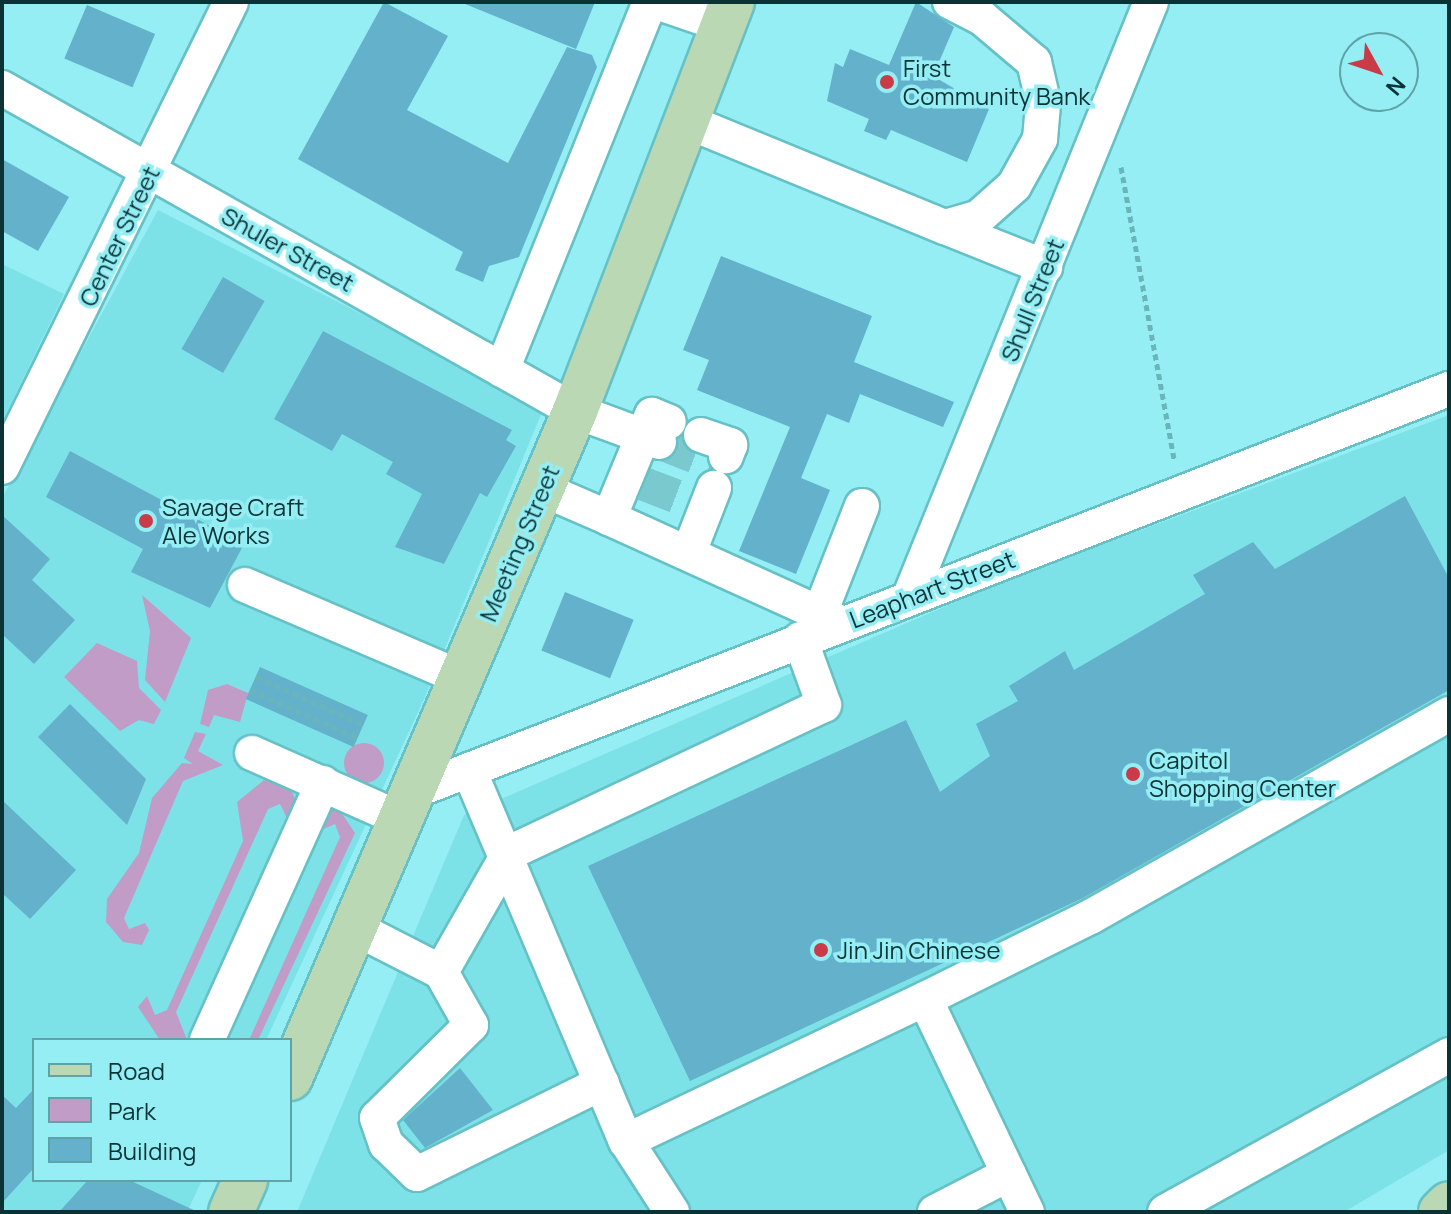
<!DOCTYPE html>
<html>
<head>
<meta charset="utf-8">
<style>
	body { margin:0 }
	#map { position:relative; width:1451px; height:1214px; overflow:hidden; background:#94eef4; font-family:Manrope,sans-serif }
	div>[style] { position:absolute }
	.built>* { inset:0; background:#7ce2e8 }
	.green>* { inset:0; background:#c09cc7 }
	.round { border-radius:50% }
	.building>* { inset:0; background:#63b1ca; transform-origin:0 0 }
	.minor-tunnel>* { height:34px; margin-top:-17px; transform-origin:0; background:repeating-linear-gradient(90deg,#79c9ce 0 34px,transparent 0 51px) }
	.path>* { height:5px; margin-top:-2.5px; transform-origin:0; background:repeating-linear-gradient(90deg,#6ab5ba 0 6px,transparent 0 10px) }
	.roads { filter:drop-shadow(2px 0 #66c1c6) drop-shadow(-2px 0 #66c1c6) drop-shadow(0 2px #66c1c6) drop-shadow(0 -2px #66c1c6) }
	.minor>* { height:34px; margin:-17px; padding:0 17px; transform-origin:17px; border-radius:17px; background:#fff }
	.major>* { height:44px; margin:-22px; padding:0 22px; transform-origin:22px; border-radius:22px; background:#b9d8b3 }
	.dots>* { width:22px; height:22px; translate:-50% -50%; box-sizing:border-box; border:4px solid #94eef4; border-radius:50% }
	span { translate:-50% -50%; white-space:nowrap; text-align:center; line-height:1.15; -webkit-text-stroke:7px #94eef4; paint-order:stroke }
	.poi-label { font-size:24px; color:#0b3335 }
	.left { translate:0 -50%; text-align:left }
	.street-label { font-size:24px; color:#0b3335 }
	.frame { position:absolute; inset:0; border:4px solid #0b3335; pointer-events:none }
	.legend { position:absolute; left:32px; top:1038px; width:260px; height:144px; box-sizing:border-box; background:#94eef4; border:2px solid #5da3a8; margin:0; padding:10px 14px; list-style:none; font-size:24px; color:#0b3335 }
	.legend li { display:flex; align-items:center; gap:16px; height:40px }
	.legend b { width:40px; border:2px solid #5da3a8 }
	.north { position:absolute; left:1339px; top:32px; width:80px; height:80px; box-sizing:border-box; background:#94eef4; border:2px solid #5da3a8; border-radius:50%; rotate:130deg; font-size:22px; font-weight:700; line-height:32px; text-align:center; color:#0b3335 }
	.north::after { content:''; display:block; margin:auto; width:28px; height:36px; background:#ca3a47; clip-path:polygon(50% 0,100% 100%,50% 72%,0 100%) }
</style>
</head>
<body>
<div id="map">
	<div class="built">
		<div style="clip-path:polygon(158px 210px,544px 407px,425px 697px,266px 1040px,34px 1040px,34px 1180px,202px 1180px,187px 1212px,2px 1212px,2px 498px)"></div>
		<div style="clip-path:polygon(2px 264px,64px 294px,2px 422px)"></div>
		<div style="clip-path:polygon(1449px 415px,1449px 1150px,1344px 1212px,297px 1212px,464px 815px,997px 584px)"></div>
	</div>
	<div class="green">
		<div style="clip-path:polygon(142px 595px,191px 638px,165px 702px,145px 680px,150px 631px)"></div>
		<div style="clip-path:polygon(97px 643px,137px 661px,139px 688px,161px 710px,154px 724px,139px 720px,120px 731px,64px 677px)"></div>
		<div style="clip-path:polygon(227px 684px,248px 693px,240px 722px,214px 715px,209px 727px,200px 724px,208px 690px)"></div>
		<div style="clip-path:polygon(195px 732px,206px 734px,198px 751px,223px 765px,183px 781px,124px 918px,129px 929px,145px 923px,149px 930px,142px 945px,123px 942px,106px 922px,107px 899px,139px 853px,152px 798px,182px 763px,193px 764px,184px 758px)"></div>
		<div class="round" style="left:344px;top:743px;width:40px;height:40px"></div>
		<div style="clip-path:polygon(264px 780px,290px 788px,299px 807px,289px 822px,280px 804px,268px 809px,176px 1012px,187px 1040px,160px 1040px,138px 1007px,147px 996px,155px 1015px,167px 1010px,243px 841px,237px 802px)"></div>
		<div style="clip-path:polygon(339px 809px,355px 833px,258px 1040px,249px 1040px,340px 837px,335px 824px,317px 832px,325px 810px)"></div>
	</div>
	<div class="building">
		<div style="clip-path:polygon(384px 2px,448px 36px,407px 110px,508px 163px,567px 47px,592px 55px,597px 67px,519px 257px,489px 266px,483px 282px,455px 270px,463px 252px,298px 159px)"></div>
		<div style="clip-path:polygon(460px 2px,595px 2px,576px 49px)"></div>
		<div style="clip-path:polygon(916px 2px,954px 27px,933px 76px,989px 109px,967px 162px,891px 130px,886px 140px,864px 131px,869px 119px,827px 101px,835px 63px,843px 67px,850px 49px,889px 65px)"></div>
		<div style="left:87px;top:5px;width:74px;height:58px;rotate:23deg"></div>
		<div style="clip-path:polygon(2px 159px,69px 197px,38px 251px,2px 231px)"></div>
		<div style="clip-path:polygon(721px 256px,872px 316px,854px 362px,954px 402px,943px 427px,860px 394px,849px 423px,827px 414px,801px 478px,830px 490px,796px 574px,739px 551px,790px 427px,697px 390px,709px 360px,683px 350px)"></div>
		<div style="left:223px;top:277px;width:48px;height:83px;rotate:30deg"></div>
		<div style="clip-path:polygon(323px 331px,512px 430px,506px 440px,516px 446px,487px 497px,480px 493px,444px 564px,395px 547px,422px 494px,386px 474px,393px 462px,342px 434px,332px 451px,274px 419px)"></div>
		<div style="clip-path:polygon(70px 451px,244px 544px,210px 608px,131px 572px,143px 549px,46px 497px)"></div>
		<div style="clip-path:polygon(1405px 496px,1449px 578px,1449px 690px,1083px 898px,690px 1081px,588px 866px,906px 720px,940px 792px,990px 756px,976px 724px,1018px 701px,1009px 686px,1065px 651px,1074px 670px,1205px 594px,1193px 575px,1253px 542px,1275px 569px)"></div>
		<div style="clip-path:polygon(2px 515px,50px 559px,32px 580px,75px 620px,34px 664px,2px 634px)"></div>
		<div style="left:565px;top:592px;width:74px;height:63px;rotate:22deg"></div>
		<div style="left:260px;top:667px;width:118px;height:35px;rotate:24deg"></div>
		<div style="clip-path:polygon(70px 704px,146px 779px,127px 825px,38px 737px)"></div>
		<div style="clip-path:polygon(2px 800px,76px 870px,30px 919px,2px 893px)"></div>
		<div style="clip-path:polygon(460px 1068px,493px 1110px,425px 1148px,403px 1120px)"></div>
		<div style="clip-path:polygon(34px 1089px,34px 1168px,2px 1203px,2px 1095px,16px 1108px)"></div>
		<div style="clip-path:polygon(88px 1180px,129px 1180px,198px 1212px,59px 1212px)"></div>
	</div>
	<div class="minor-tunnel">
		<div style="left:663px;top:444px;width:63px;rotate:21.3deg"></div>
		<div style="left:644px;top:484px;width:36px;rotate:21deg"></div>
	</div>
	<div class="path">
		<div style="left:1121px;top:167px;width:298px;rotate:79.7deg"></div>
		<div style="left:256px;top:677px;width:118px;rotate:24deg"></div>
		<div style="left:250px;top:690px;width:118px;rotate:24deg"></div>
	</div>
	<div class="roads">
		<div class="minor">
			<div style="left:656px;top:2px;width:71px;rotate:18.9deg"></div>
			<div style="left:2px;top:88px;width:658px;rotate:29.41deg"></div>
			<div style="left:575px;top:411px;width:72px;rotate:20.2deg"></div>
			<div style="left:643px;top:436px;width:89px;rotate:112.5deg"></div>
			<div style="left:609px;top:518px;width:73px;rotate:-156.6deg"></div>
			<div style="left:686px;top:121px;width:280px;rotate:22.3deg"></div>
			<div style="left:945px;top:227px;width:35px;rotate:-16deg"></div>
			<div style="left:979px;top:217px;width:47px;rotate:-41.5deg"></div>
			<div style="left:1014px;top:186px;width:54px;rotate:-61deg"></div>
			<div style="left:1040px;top:139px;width:38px;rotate:-85deg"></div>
			<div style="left:1043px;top:101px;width:40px;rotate:-103deg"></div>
			<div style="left:1034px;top:62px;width:68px;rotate:-139.8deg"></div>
			<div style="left:982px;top:18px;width:36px;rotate:-153deg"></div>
			<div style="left:945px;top:227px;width:108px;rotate:21.8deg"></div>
			<div style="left:502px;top:370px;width:397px;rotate:-68.1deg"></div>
			<div style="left:701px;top:435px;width:31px;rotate:19deg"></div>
			<div style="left:730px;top:445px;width:12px;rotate:110deg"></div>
			<div style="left:659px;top:442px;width:17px;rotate:-159deg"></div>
			<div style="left:643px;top:436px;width:23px;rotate:-67deg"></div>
			<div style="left:652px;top:415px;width:18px;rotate:22deg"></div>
			<div style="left:2px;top:467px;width:518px;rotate:-63.78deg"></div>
			<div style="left:609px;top:518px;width:255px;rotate:24.4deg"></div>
			<div style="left:689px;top:552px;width:69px;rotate:-68.7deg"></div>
			<div style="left:245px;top:585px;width:236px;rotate:23.2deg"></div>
			<div style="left:910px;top:596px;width:641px;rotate:-67.92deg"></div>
			<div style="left:820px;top:613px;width:115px;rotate:-68.6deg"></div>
			<div style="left:252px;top:753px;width:165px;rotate:23.9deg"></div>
			<div style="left:469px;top:770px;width:403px;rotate:67.1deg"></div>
			<div style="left:415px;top:791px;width:1109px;rotate:-21.25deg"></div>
			<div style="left:355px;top:928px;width:97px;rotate:27.1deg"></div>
			<div style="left:441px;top:972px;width:137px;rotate:-60.3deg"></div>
			<div style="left:509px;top:853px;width:348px;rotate:-25.2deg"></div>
			<div style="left:824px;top:705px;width:70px;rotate:-110deg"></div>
			<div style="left:441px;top:972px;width:61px;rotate:60.5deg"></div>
			<div style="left:471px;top:1025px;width:132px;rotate:135.3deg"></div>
			<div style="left:377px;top:1118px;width:28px;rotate:71deg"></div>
			<div style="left:386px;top:1144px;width:43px;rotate:44.1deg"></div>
			<div style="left:417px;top:1174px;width:206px;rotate:-26.2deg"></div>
			<div style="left:207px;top:1040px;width:282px;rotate:-65.7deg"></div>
			<div style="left:672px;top:1212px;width:85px;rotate:-122.9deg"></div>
			<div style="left:626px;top:1141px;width:331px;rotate:-25.4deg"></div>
			<div style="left:935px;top:1212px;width:83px;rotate:-27.2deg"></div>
			<div style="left:1027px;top:1212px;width:236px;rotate:-115.6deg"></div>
			<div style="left:925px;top:999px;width:186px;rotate:-26.4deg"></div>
			<div style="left:1092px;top:916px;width:410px;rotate:-29.5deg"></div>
			<div style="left:1165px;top:1212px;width:325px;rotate:-28.9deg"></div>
		</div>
		<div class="major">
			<div style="left:290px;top:1078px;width:725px;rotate:-66.86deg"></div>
			<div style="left:575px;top:411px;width:438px;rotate:-69deg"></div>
			<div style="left:231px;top:1212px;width:35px;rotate:-66deg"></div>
			<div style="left:1441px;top:1212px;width:11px;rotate:-45deg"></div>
		</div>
	</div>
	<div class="dots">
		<div style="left:887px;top:82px;background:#ca3a47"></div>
		<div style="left:146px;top:521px;background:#ca3a47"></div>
		<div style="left:1133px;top:774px;background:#ca3a47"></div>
		<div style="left:821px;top:950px;background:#ca3a47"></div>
	</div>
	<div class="poi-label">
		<span class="left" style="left:903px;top:82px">First<br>Community Bank</span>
		<span class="left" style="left:162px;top:521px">Savage Craft<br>Ale Works</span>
		<span class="left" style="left:1149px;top:774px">Capitol<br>Shopping Center</span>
		<span class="left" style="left:837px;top:950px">Jin Jin Chinese</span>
	</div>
	<div class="street-label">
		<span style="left:119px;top:236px;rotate:-64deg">Center Street</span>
		<span style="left:288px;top:249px;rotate:29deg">Shuler Street</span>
		<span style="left:1032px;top:300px;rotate:-68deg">Shull Street</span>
		<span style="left:519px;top:543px;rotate:-67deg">Meeting Street</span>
		<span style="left:932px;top:589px;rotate:-21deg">Leaphart Street</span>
	</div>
	<div class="frame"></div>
	<ul class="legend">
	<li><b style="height:10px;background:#b9d8b3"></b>Road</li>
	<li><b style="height:22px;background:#c09cc7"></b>Park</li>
	<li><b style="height:22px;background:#63b1ca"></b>Building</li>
	</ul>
	<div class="north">N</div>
</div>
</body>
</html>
